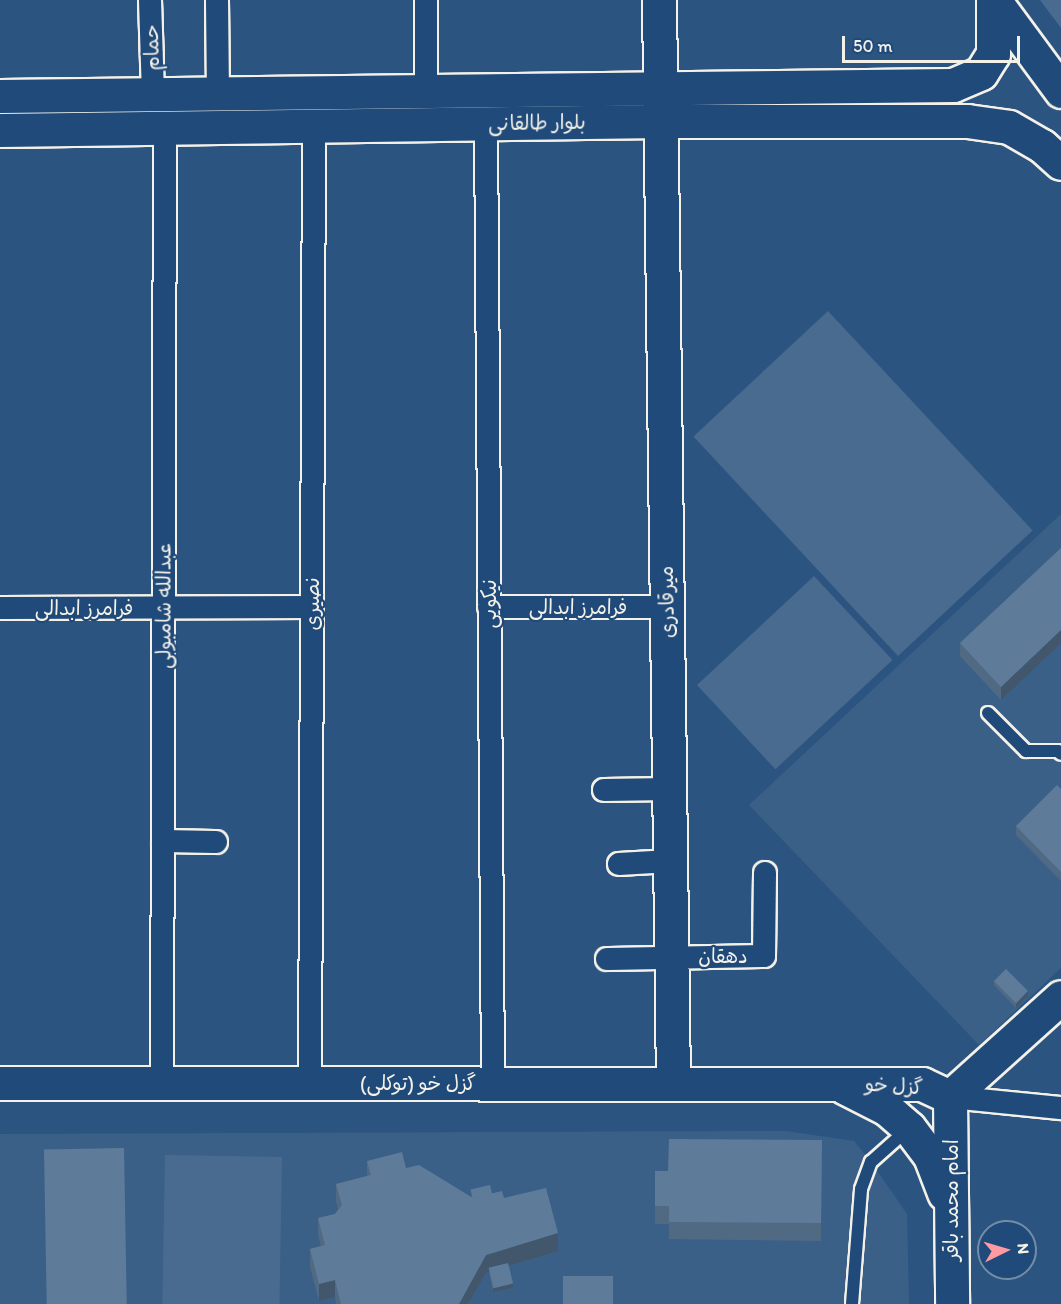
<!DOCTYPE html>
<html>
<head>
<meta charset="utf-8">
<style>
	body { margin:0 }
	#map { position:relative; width:1061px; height:1304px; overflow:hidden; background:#2c5481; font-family:Itim,"Playpen Sans Arabic",sans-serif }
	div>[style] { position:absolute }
	.built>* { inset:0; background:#3b6088 }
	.green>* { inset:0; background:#496b90; transform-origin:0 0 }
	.roads { filter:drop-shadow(2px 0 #f4f1e8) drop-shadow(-2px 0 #f4f1e8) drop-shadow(0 2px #f4f1e8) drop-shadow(0 -2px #f4f1e8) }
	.lane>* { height:12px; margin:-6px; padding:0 6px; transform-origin:6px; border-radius:6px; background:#1f4a7a }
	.street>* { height:22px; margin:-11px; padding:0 11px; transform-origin:11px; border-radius:11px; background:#1f4a7a }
	.secondary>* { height:33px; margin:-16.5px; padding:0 16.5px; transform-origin:16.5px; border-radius:16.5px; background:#1f4a7a }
	.primary>* { height:33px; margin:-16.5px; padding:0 16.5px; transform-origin:16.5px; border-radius:16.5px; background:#1f4a7a }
	.wall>* { inset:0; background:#516a84 }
	.shaded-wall>* { inset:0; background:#42566c }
	.building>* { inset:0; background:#5e7b9a; transform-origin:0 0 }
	span { translate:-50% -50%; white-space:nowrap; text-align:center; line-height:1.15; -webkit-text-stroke:4.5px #1f4a7a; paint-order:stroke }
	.street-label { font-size:20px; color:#f4f1e8 }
	.north { position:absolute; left:977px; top:1220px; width:60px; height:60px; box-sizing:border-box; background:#1f4a7a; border:2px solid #748da6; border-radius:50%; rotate:85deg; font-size:16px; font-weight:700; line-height:24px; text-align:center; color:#f4f1e8 }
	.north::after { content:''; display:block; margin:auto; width:21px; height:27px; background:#ff9aa2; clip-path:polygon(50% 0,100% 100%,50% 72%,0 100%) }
	.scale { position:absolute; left:842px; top:36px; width:178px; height:27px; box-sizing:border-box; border:3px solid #f4f1e8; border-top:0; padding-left:8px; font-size:18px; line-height:21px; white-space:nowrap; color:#f4f1e8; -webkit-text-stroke:4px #1f4a7a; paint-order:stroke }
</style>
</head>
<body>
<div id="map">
	<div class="built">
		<div style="clip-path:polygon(1061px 514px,1061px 968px,979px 1045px,749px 805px)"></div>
		<div style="clip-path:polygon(786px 1131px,854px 1141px,871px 1162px,907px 1214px,909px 1304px,0 1304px,0 1134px)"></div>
	</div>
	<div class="green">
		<div style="clip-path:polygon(1040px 0,1061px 0,1061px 28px)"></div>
		<div style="left:828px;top:311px;width:300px;height:184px;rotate:47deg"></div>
		<div style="left:814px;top:576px;width:115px;height:160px;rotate:47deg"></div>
		<div style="left:165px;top:1155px;width:117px;height:149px;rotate:1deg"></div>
	</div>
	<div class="roads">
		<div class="lane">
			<div style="left:988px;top:713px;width:54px;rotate:45deg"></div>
			<div style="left:1026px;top:751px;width:32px"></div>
			<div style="left:1058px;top:751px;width:4px;rotate:45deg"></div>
			<div style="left:852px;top:1304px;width:115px;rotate:-85.5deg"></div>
			<div style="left:861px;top:1189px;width:29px;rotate:-70deg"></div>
			<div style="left:871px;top:1162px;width:50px;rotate:-41.7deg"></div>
		</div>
		<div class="street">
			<div style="left:150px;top:0;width:97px;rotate:88.2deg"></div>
			<div style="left:217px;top:0;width:96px;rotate:89.4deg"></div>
			<div style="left:426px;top:93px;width:93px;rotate:-90deg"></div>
			<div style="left:486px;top:124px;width:959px;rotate:89.58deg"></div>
			<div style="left:489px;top:607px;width:178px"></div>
			<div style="left:0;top:608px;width:312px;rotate:-0.2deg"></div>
			<div style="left:604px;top:790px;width:65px;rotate:-0.9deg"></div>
			<div style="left:163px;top:841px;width:53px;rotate:1.1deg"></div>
			<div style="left:619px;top:864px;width:51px;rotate:-3.4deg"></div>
			<div style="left:607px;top:959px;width:157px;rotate:-1.1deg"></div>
			<div style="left:764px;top:956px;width:83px;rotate:-89.3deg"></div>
			<div style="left:162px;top:1083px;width:954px;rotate:-89.82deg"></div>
			<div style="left:310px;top:1083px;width:958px;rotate:-89.76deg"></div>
			<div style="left:950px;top:1097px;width:112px;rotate:5.7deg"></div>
		</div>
		<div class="secondary">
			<div style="left:659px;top:0;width:1083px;rotate:89.26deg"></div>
			<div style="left:0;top:96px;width:953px;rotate:-0.66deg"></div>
			<div style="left:953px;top:85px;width:30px;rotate:-23deg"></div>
			<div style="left:981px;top:73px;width:22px;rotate:-58deg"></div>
			<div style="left:993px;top:54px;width:54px;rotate:-90deg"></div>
			<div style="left:0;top:130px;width:661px;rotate:-0.78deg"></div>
			<div style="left:661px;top:121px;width:306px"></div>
			<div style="left:967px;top:121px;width:42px;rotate:8.1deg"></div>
			<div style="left:1009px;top:127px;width:38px;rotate:30deg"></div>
			<div style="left:1042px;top:146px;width:25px;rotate:42deg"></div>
			<div style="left:0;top:1083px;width:922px;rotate:0.06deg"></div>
			<div style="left:922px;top:1084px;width:31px;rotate:25deg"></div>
			<div style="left:844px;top:1087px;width:48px;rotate:27.1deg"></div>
			<div style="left:887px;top:1109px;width:29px;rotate:41deg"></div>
			<div style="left:909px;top:1128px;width:35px;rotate:53deg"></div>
			<div style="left:930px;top:1156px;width:40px;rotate:69deg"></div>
			<div style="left:950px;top:1097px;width:207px;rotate:89.4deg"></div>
			<div style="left:950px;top:1097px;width:149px;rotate:-42deg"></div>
		</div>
		<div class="primary">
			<div style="left:994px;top:0;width:113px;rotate:53.6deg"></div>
		</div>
	</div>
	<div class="wall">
		<div style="clip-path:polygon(1061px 548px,1001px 700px,960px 656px,960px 643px)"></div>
		<div style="clip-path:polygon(1061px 789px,1061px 881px,1016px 835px,1016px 826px)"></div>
		<div style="clip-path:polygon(994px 981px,1028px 996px,1016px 1008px,994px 985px)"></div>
		<div style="clip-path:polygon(822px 1140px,821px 1241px,669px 1239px,669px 1224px,655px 1224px,655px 1171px,668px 1171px)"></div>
		<div style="clip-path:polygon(367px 1161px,406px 1168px,472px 1197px,471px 1190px,492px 1194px,504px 1198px,558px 1251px,509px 1266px,513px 1288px,493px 1292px,489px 1272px,486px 1273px,468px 1304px,336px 1304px,335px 1297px,319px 1301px,310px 1267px,310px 1249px,321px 1246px,318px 1235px,318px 1218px,335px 1214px,338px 1209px,336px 1201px,336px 1184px,367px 1176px)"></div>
	</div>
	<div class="shaded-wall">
		<div style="clip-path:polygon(1061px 630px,1061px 643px,1001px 700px,1001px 687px)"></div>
		<div style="clip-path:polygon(1028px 991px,1028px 996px,1016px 1008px,1016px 1004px)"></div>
		<div style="clip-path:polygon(558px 1233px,558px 1251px,489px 1272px,489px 1268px,489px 1272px,486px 1273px,468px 1304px,459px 1304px,486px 1255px)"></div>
		<div style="clip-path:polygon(335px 1280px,335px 1297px,319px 1301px,319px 1284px)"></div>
		<div style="clip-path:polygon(513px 1283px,513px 1288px,493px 1292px,493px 1288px)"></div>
	</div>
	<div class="building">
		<div style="clip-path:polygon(1061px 548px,1061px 630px,1001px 687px,960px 643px)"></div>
		<div style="clip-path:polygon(1057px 785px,1061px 789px,1061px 872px,1016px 826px)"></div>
		<div style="left:1006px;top:969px;width:31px;height:17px;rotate:45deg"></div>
		<div style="clip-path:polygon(669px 1139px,822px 1140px,821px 1223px,669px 1222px,669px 1206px,655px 1206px,655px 1171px,668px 1171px)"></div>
		<div style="left:124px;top:1148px;width:156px;height:80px;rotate:89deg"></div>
		<div style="clip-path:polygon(402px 1152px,406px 1168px,419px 1165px,473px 1198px,502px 1191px,504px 1198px,546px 1188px,558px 1233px,486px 1255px,459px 1304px,341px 1304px,335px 1280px,319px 1284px,310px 1249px,325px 1245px,318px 1218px,335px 1214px,342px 1205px,336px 1184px,371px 1175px,367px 1161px)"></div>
		<div style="left:490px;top:1185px;width:9px;height:20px;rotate:77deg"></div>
		<div style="left:508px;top:1263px;width:21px;height:20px;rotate:76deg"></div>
		<div style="left:563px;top:1276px;width:50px;height:28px"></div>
	</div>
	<div class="street-label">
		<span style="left:152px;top:48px;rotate:-92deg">حمام</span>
		<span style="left:537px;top:123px;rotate:-1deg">بلوار طالقانی</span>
		<span style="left:667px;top:602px;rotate:-91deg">میرقادری</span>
		<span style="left:312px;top:604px;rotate:-90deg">نصیری</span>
		<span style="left:489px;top:604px;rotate:-90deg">نیکویی</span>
		<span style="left:164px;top:606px;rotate:-90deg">عبدالله شامبولی</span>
		<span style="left:578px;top:607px">فرامرز ابدالی</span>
		<span style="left:84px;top:608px">فرامرز ابدالی</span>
		<span style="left:723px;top:956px">دهقان</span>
		<span style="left:418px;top:1083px">گزل خو (توکلی)</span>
		<span style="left:894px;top:1086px;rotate:4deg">گزل خو</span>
		<span style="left:951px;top:1200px;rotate:-90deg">امام محمد باقر</span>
	</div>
	<div class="north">N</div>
	<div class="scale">50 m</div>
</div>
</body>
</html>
